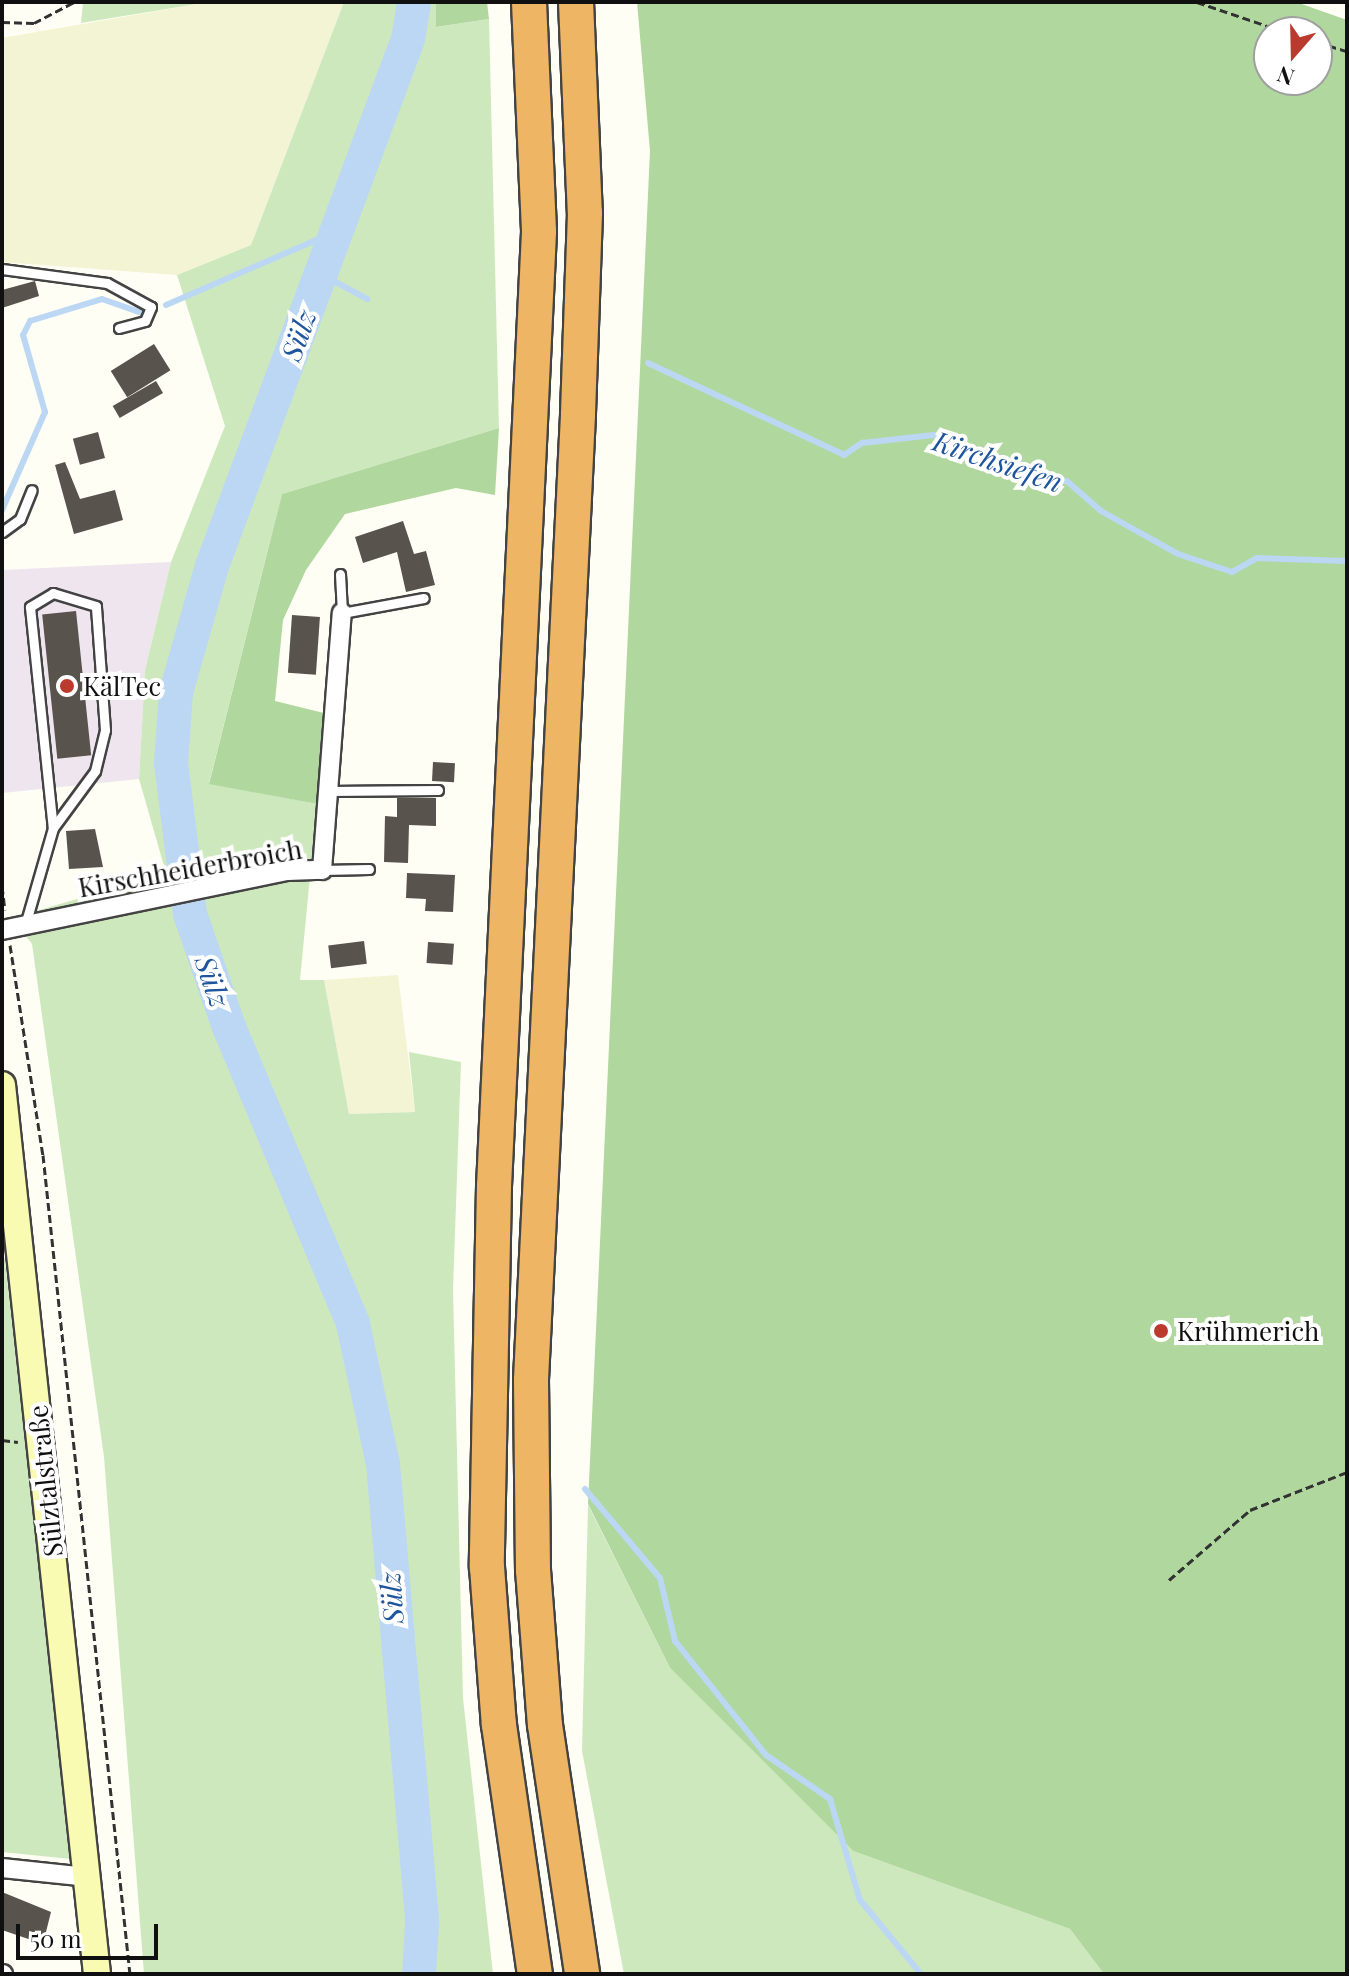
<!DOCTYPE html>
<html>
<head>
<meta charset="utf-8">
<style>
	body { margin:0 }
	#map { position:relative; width:1349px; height:1976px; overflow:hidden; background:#fefef4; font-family:"Playfair Display",serif }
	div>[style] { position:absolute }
	.industrial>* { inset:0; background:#eee5ee }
	.farmland>* { inset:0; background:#f2f4d4 }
	.green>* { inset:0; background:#cee8be }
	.forest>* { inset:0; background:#b0d89e }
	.stream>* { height:6px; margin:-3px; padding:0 3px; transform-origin:3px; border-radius:3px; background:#bbd7f4 }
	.river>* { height:34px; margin:-17px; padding:0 17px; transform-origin:17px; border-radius:17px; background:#bbd7f4 }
	.building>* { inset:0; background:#58534d; transform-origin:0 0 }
	.path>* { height:3px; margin-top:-1.5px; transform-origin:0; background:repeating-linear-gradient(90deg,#323232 0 8px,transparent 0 12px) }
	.roads { filter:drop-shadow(2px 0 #434343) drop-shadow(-2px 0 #434343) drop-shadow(0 2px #434343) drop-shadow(0 -2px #434343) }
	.lane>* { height:9px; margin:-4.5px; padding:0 4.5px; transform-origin:4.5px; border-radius:4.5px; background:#fff }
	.street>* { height:18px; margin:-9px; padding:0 9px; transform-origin:9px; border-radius:9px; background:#fff }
	.secondary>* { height:26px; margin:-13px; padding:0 13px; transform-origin:13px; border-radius:13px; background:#f9fbb3 }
	.highway>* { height:34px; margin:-17px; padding:0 17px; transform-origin:17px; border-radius:17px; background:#edb564 }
	.dots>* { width:22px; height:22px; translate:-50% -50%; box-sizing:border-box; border:4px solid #fff; border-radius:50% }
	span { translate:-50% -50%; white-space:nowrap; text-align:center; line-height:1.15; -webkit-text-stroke:8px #fff; paint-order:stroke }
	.poi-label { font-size:26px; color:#101010 }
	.left { translate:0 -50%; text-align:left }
	.street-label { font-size:26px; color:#101010 }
	.water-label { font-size:28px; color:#1e559d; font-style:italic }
	.frame { position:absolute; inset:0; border:4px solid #101010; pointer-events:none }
	.north { position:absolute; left:1253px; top:16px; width:80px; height:80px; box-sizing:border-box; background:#fff; border:2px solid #9f9f9f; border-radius:50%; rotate:200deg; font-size:22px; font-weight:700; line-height:32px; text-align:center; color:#101010 }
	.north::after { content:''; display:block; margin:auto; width:28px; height:36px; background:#ba3a2e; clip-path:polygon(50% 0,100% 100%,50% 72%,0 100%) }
	.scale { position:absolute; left:16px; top:1924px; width:142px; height:36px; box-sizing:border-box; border:4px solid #101010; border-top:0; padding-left:10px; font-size:24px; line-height:28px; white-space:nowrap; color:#101010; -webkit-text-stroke:6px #fff; paint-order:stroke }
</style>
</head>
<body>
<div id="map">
	<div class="industrial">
		<div style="clip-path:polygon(171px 562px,145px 670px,139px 779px,2px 793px,2px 570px)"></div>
	</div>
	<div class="farmland">
		<div style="clip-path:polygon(209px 2px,344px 2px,251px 245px,177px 275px,2px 262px,2px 38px)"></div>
		<div style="clip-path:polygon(398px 975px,415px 1112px,349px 1114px,324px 980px)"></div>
	</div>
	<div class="green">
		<div style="clip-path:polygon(83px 2px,209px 2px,81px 23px)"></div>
		<div style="clip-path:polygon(344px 2px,436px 2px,436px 27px,489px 19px,499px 428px,282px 494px,209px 783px,317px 804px,300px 980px,324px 980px,349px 1114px,415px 1112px,409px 1052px,461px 1062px,453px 1290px,463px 1698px,493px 1974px,144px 1974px,104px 1457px,32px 944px,12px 918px,166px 873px,139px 779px,145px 670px,171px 562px,225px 426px,177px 275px,251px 245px)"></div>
		<div style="clip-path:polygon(2px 1251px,5px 1260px,71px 1859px,2px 1852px)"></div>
		<div style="clip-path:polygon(588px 1505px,670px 1668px,853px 1851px,1070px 1929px,1104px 1974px,624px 1974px,582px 1751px)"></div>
	</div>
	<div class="forest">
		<div style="clip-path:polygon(436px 2px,487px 2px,489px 19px,436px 27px)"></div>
		<div style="clip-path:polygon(evenodd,637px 2px,1296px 2px,1347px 20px,1347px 1974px,1104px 1974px,1070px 1929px,853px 1851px,670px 1668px,588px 1504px,650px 151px,637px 2px,1269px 32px,1317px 32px,1317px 80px,1269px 80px,1269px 32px)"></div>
		<div style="clip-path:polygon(499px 428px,495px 495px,456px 488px,345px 514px,306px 570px,283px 620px,275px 701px,324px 713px,317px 804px,209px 784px,282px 494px)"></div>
	</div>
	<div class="stream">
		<div style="left:319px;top:273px;width:55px;rotate:28.4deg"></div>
		<div style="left:166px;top:305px;width:184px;rotate:-23.4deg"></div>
		<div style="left:648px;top:363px;width:217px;rotate:25.1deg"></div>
		<div style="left:844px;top:455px;width:22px;rotate:-34deg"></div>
		<div style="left:862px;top:443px;width:72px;rotate:-6.3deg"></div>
		<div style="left:934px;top:435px;width:41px;rotate:27.8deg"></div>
		<div style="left:970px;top:454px;width:33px;rotate:7deg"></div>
		<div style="left:1003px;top:458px;width:69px;rotate:20.3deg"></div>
		<div style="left:1068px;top:482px;width:44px;rotate:41.3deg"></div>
		<div style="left:1101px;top:511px;width:88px;rotate:29.2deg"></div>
		<div style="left:1178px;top:554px;width:57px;rotate:18.4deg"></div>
		<div style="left:1232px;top:572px;width:29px;rotate:-29deg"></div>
		<div style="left:1257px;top:558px;width:90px;rotate:1.9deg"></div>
		<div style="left:2px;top:510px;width:107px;rotate:-66.3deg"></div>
		<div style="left:45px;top:412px;width:80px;rotate:-105.9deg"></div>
		<div style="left:23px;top:335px;width:16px;rotate:-63deg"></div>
		<div style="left:30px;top:321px;width:75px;rotate:-17deg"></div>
		<div style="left:102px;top:299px;width:42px;rotate:19.3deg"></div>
		<div style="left:585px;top:1489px;width:116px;rotate:49.9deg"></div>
		<div style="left:660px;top:1578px;width:65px;rotate:76.6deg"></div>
		<div style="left:675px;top:1641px;width:146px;rotate:51.4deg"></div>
		<div style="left:766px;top:1755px;width:78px;rotate:34.5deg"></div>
		<div style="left:830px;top:1799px;width:105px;rotate:73.5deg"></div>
		<div style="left:860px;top:1900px;width:96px;rotate:50.5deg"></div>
	</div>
	<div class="river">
		<div style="left:414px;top:2px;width:37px;rotate:99deg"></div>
		<div style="left:408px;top:39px;width:562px;rotate:110.4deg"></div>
		<div style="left:212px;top:566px;width:131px;rotate:105.9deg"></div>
		<div style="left:176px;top:692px;width:71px;rotate:94deg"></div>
		<div style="left:171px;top:763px;width:152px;rotate:82.8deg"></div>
		<div style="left:190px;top:914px;width:120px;rotate:71deg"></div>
		<div style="left:229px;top:1027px;width:322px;rotate:67.3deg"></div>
		<div style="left:353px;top:1324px;width:143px;rotate:77.9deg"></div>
		<div style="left:383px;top:1464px;width:461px;rotate:85.1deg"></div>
		<div style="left:422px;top:1923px;width:51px;rotate:93.4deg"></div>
	</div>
	<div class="building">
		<div style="clip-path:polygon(35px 281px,39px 296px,2px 308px,2px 290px)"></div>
		<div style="left:154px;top:344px;width:31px;height:51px;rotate:58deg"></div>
		<div style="left:156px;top:381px;width:14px;height:50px;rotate:60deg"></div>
		<div style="left:98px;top:432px;width:27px;height:26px;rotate:75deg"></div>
		<div style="clip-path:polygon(65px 462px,80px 499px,115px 490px,123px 520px,74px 534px,55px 465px)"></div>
		<div style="clip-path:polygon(403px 521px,414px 554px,426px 551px,435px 585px,406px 592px,397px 552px,363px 563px,355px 537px)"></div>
		<div style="left:76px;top:611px;width:145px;height:34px;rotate:84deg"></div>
		<div style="left:292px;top:615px;width:28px;height:58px;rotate:4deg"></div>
		<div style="left:433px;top:762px;width:22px;height:19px;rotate:3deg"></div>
		<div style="clip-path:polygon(397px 798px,436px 798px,436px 826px,409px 825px,408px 863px,384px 862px,385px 816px,397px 817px)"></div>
		<div style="clip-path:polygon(95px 829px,103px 867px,69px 869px,66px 831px)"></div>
		<div style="clip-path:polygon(407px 873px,455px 875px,453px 912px,425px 911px,426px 899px,406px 898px)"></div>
		<div style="left:364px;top:941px;width:23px;height:36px;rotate:83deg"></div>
		<div style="left:428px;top:942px;width:26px;height:21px;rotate:4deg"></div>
		<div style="clip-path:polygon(2px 1892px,51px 1912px,43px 1944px,2px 1930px)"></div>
	</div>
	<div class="path">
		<div style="left:1197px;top:2px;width:93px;rotate:18.8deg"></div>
		<div style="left:2px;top:22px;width:32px;rotate:2deg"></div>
		<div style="left:34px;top:23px;width:45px;rotate:-27.7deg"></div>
		<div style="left:1317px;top:42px;width:31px;rotate:17deg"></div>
		<div style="left:2px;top:886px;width:24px;rotate:83deg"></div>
		<div style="left:10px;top:945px;width:213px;rotate:81.1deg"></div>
		<div style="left:43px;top:1155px;width:824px;rotate:83.94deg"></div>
		<div style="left:2px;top:1440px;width:16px;rotate:7deg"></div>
		<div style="left:1169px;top:1580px;width:107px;rotate:-40.8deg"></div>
		<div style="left:1250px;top:1510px;width:104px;rotate:-21.4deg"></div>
	</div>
	<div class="roads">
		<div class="lane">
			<div style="left:2px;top:269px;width:106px;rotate:7.6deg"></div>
			<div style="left:107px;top:283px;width:50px;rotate:28.6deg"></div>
			<div style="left:151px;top:307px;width:15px;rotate:113deg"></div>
			<div style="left:145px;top:321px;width:27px;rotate:165deg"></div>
			<div style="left:2px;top:532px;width:22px;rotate:-36deg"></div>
			<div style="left:20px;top:519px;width:31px;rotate:-68deg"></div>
			<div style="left:340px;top:574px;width:39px;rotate:87deg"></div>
			<div style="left:342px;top:613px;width:83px;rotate:-10.4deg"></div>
			<div style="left:328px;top:791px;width:110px;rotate:-0.5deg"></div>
			<div style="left:322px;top:870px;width:47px;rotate:-1.2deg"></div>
			<div style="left:25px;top:925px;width:101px;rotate:-73.9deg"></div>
			<div style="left:53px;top:828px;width:71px;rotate:-53.6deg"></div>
			<div style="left:95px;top:771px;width:42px;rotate:-76.3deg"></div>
			<div style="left:105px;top:730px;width:124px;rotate:-94.2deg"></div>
			<div style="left:96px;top:606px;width:45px;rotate:-163.2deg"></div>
			<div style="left:53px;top:593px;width:27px;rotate:149deg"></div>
			<div style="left:30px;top:607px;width:222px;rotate:84.1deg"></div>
		</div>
		<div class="street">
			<div style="left:2px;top:930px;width:291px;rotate:-11.7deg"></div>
			<div style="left:287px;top:871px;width:35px;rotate:-2deg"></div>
			<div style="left:322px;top:870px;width:258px;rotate:-85.6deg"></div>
			<div style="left:2px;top:1868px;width:85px;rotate:6deg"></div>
			<div style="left:2px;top:1974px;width:1px"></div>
		</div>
		<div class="secondary">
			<div style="left:2px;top:1085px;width:894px;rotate:83.9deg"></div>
		</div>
		<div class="highway">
			<div style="left:529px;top:2px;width:230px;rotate:87.5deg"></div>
			<div style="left:539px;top:232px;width:955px;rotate:92.7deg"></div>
			<div style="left:494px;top:1186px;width:381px;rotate:91.1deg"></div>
			<div style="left:487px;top:1567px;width:158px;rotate:85.7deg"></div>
			<div style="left:499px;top:1725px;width:252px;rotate:81.8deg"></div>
			<div style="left:576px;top:2px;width:211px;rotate:87.6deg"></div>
			<div style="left:585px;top:213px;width:202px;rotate:92deg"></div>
			<div style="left:578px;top:415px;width:966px;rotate:92.79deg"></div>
			<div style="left:531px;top:1380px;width:190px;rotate:89.4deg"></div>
			<div style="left:533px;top:1570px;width:155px;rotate:85.6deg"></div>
			<div style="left:545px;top:1725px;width:252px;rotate:81.5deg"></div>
		</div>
	</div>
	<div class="dots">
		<div style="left:67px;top:686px;background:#ba3a2e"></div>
		<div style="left:1161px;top:1331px;background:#ba3a2e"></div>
	</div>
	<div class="poi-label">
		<span class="left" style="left:83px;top:686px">KälTec</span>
		<span class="left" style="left:1177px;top:1331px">Krühmerich</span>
	</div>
	<div class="street-label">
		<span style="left:190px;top:868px;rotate:-10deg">Kirschheiderbroich</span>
		<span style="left:45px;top:1481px;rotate:-96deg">Sülztalstraße</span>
	</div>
	<div class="water-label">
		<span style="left:298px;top:335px;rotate:-70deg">Sülz</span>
		<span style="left:998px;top:461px;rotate:19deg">Kirchsiefen</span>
		<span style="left:213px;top:981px;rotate:71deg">Sülz</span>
		<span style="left:391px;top:1598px;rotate:-94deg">Sülz</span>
	</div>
	<div class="frame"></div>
	<div class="north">N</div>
	<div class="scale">50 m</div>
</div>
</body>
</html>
